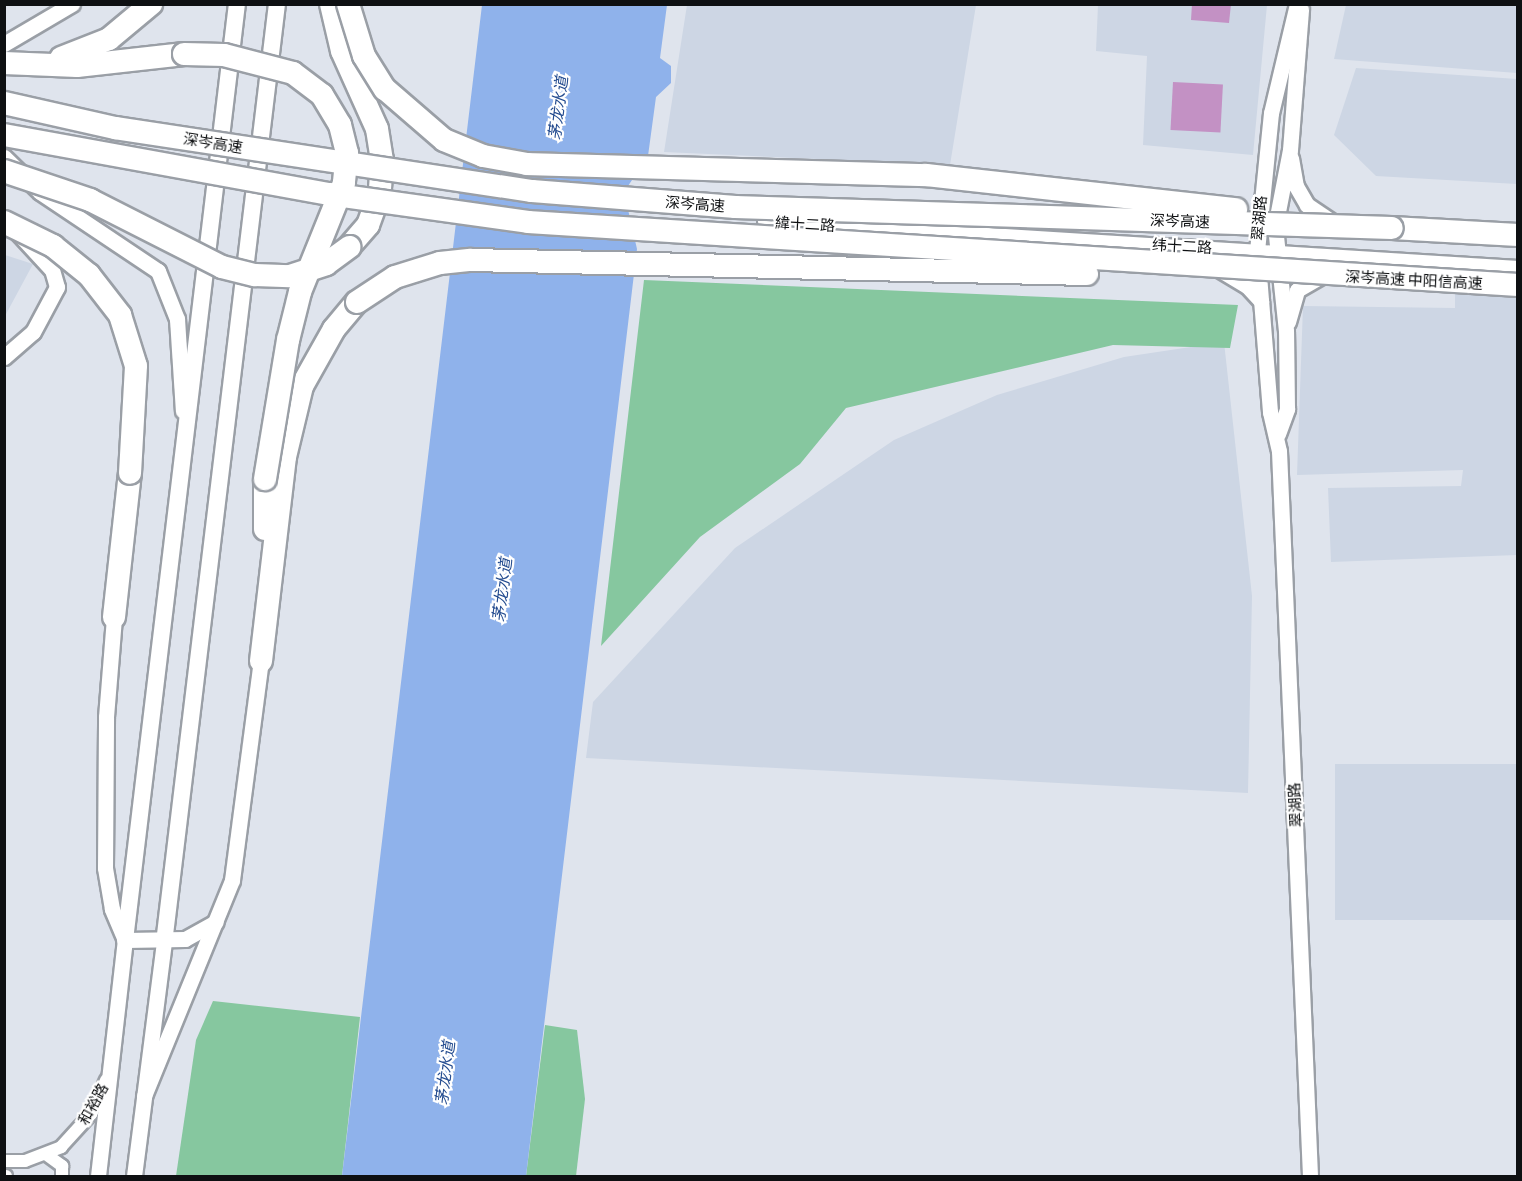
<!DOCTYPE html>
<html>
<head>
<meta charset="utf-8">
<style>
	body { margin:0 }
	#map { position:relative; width:1522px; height:1181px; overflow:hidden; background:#dfe4ed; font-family:Commissioner,"Noto Sans SC",sans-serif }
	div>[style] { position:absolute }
	.built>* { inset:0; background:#cdd6e4; transform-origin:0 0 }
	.green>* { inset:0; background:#86c79f }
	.water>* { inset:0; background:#8fb2eb }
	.building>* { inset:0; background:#c391c4; transform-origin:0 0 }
	.roads { filter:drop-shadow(2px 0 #9a9fa6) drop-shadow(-2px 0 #9a9fa6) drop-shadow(0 2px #9a9fa6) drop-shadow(0 -2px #9a9fa6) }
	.minor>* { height:12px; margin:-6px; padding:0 6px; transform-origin:6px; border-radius:6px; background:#fff }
	.tertiary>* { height:15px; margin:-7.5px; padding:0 7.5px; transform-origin:7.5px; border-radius:7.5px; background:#fff }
	.secondary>* { height:16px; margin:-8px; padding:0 8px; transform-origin:8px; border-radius:8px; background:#fff }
	.motorway>* { height:22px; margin:-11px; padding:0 11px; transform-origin:11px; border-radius:11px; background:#fff }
	.bridges { filter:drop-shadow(2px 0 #9a9fa6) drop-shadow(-2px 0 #9a9fa6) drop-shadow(0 2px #9a9fa6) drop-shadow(0 -2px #9a9fa6) }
	.motorway-bridge>* { height:22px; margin:-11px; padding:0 11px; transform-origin:11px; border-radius:11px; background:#fff }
	span { translate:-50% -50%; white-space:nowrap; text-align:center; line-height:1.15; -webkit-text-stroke:4.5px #fff; paint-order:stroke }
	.street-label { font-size:15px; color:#0e1012 }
	.water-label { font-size:16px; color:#234b8f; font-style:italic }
	.frame { position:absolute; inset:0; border:6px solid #0e1012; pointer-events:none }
</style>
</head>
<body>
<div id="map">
	<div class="built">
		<div style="clip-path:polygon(687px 5px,976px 5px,950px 165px,664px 152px)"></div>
		<div style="clip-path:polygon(1098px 5px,1267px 5px,1253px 155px,1143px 145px,1147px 56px,1096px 51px)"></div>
		<div style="clip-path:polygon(1346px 5px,1517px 5px,1517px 73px,1334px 59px)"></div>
		<div style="clip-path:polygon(1356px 68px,1517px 79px,1517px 184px,1376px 176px,1334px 135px)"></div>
		<div style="clip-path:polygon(5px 255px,33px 264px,5px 316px,4px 255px)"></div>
		<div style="clip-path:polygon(1455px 293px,1517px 298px,1517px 555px,1331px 562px,1328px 488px,1461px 486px,1463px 470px,1297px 475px,1303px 306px,1455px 308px)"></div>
		<div style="clip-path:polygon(1224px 342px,1252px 596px,1248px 793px,586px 758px,593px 702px,735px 548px,894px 440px,997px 395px,1124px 357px)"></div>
		<div style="left:1517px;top:764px;width:156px;height:182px;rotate:90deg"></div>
	</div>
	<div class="green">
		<div style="clip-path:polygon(644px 280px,1238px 305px,1230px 348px,1113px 345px,846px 408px,800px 464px,700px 537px,601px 646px)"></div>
		<div style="clip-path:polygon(213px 1001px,360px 1017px,342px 1176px,176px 1176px,196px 1040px)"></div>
		<div style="clip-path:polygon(545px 1025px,577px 1030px,585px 1099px,576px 1176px,526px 1176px)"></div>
	</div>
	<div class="water">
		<div style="clip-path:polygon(482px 5px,667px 5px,660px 58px,671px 66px,671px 83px,656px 97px,648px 156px,624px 192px,637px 249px,526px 1176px,342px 1176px)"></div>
	</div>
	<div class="building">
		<div style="clip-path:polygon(1192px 4px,1231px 4px,1229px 23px,1191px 20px)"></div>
		<div style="left:1173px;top:82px;width:50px;height:48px;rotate:3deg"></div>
	</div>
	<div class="roads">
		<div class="minor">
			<div style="left:47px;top:1155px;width:19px;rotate:36deg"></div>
			<div style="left:62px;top:1166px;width:10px;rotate:90deg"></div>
			<div style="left:4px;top:1161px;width:21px"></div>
			<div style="left:25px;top:1161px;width:39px;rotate:-21deg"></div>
			<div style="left:61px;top:1147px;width:45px;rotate:-47.7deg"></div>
			<div style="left:91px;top:1114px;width:37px;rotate:-66deg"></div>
			<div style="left:4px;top:1176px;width:2px"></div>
		</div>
		<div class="tertiary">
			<div style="left:1297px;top:4px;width:112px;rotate:103.4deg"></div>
			<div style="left:1271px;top:113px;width:138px;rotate:95.8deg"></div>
			<div style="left:1257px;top:250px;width:163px;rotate:85.4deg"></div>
			<div style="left:1270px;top:412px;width:40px;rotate:77deg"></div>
			<div style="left:1279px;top:451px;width:726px;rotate:87.55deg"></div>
			<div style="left:4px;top:44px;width:79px;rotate:-30.5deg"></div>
			<div style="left:4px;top:157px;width:50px;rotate:44.2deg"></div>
			<div style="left:40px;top:192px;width:142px;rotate:33.8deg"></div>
			<div style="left:158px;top:271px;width:52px;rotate:68.4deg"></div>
			<div style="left:177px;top:319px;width:92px;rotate:86.3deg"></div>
			<div style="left:1291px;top:158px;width:28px;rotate:80deg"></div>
			<div style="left:1296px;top:186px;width:22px;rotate:60deg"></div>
			<div style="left:1307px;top:205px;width:36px;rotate:34deg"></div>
			<div style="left:765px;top:221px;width:754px;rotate:3.57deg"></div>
			<div style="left:1217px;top:268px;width:35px;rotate:31deg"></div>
			<div style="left:1247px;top:286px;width:21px;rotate:47deg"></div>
			<div style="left:1288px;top:322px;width:33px;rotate:-74deg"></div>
			<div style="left:1297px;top:290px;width:32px;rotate:-30deg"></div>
			<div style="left:4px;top:357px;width:38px;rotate:-41deg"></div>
			<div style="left:33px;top:332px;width:51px;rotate:-61.9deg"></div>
			<div style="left:57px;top:287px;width:18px;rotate:-106deg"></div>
			<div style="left:52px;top:270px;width:50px;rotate:-132.6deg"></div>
			<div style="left:1278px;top:434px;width:27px;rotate:-70deg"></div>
			<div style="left:1287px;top:409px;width:78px;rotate:-90.7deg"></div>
			<div style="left:1286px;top:331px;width:105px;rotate:-96deg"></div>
			<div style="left:1275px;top:227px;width:78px;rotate:-79deg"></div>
			<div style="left:1290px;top:150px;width:141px;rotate:-85.5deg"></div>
			<div style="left:125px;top:940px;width:60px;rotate:-1deg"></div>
			<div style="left:185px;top:939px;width:35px;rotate:-29deg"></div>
			<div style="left:144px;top:1096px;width:233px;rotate:-67.8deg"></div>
			<div style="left:232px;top:880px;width:221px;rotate:-82.5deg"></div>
			<div style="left:98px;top:1176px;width:238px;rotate:-83.5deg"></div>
			<div style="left:125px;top:940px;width:34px;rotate:-113deg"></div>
			<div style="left:112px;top:909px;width:42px;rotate:-99.7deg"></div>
			<div style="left:105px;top:868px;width:151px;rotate:-89.6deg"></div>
			<div style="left:106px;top:717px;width:100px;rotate:-85.4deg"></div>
			<div style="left:134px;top:1176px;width:235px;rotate:-82.7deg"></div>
		</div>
		<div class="secondary">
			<div style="left:125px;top:940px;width:943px;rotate:-83.18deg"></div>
			<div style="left:164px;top:943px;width:946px;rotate:-83.14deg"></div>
		</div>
		<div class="motorway">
			<div style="left:331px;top:4px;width:48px;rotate:76.8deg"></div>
			<div style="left:342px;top:51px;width:85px;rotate:65.8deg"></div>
			<div style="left:377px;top:129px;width:31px;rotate:81deg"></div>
			<div style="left:382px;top:160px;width:32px;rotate:94deg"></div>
			<div style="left:380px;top:192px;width:35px;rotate:110deg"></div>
			<div style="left:368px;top:225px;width:29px;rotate:131deg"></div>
			<div style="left:61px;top:58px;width:52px;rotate:-21.6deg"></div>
			<div style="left:109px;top:39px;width:55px;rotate:-39.8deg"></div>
			<div style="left:4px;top:63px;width:73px;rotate:2.4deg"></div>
			<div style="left:77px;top:66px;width:108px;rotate:-6.4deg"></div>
			<div style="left:1392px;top:228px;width:126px;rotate:3.2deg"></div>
			<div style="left:265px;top:529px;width:50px;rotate:-90deg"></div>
			<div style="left:114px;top:617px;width:145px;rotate:-83.7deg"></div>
			<div style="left:261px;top:661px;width:205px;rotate:-83.3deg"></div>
			<div style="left:285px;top:457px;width:73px;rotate:-76.5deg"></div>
			<div style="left:302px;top:386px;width:65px;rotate:-60.7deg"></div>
			<div style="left:334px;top:329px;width:35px;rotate:-50deg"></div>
		</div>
	</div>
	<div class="bridges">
		<div class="motorway-bridge">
			<div style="left:348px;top:4px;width:54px;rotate:72.9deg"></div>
			<div style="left:364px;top:56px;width:39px;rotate:58deg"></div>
			<div style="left:385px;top:89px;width:78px;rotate:40.8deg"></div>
			<div style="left:444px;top:140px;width:42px;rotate:22.3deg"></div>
			<div style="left:483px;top:156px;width:45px;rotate:10.3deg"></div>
			<div style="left:527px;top:164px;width:399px;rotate:1.6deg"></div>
			<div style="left:926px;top:175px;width:312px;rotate:6.3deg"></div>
			<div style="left:184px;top:54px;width:40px;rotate:1.4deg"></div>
			<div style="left:224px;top:55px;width:71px;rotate:14.6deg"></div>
			<div style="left:293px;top:73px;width:36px;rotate:37deg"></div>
			<div style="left:322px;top:95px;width:35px;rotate:59deg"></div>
			<div style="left:340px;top:125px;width:29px;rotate:76deg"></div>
			<div style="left:347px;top:153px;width:30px;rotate:96deg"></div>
			<div style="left:344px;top:183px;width:118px;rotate:112deg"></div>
			<div style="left:300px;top:292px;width:49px;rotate:104deg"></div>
			<div style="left:288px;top:340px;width:141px;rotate:99.4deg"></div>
			<div style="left:4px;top:103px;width:114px;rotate:12.7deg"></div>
			<div style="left:115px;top:128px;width:422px;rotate:8.6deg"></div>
			<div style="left:532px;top:191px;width:204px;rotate:4.5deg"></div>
			<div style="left:735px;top:207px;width:657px;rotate:1.83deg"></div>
			<div style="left:4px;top:135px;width:330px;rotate:10.3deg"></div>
			<div style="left:329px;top:194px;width:201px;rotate:8deg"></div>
			<div style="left:528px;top:222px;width:992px;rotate:3.64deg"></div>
			<div style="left:4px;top:171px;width:91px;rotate:18.6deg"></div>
			<div style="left:90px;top:200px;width:148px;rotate:26.9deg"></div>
			<div style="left:222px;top:267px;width:34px;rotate:14deg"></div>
			<div style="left:255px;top:275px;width:35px;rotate:2deg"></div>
			<div style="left:290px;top:276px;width:38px;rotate:-18deg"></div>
			<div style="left:326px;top:264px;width:29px;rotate:-36deg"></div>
			<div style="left:4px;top:222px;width:55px;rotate:26.1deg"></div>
			<div style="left:53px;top:246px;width:46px;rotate:38.9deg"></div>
			<div style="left:89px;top:275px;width:51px;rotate:52.2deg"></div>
			<div style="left:120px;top:315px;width:53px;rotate:72.6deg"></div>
			<div style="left:136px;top:366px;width:107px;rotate:93.2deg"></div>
			<div style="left:357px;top:302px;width:45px;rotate:-33.3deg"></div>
			<div style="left:395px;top:277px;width:47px;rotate:-17.3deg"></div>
			<div style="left:440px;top:263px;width:31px;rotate:-6deg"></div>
			<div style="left:471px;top:260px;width:616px;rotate:1.3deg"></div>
		</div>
	</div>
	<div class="street-label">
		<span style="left:213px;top:143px;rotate:9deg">深岑高速</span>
		<span style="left:695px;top:204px;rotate:4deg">深岑高速</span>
		<span style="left:1259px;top:218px;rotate:-85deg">翠湖路</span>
		<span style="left:1180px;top:221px;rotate:2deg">深岑高速</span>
		<span style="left:805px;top:224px;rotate:3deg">緯十二路</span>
		<span style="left:1182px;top:246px;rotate:3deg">纬十二路</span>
		<span style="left:1414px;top:280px;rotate:3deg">深岑高速 中阳信高速</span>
		<span style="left:1295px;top:805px;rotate:-93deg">翠湖路</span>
		<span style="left:93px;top:1104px;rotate:-61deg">和裕路</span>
	</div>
	<div class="water-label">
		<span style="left:558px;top:108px;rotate:-83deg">茅龙水道</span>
		<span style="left:502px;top:590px;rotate:-83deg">茅龙水道</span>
		<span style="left:445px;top:1073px;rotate:-83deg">茅龙水道</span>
	</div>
	<div class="frame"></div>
</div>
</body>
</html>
